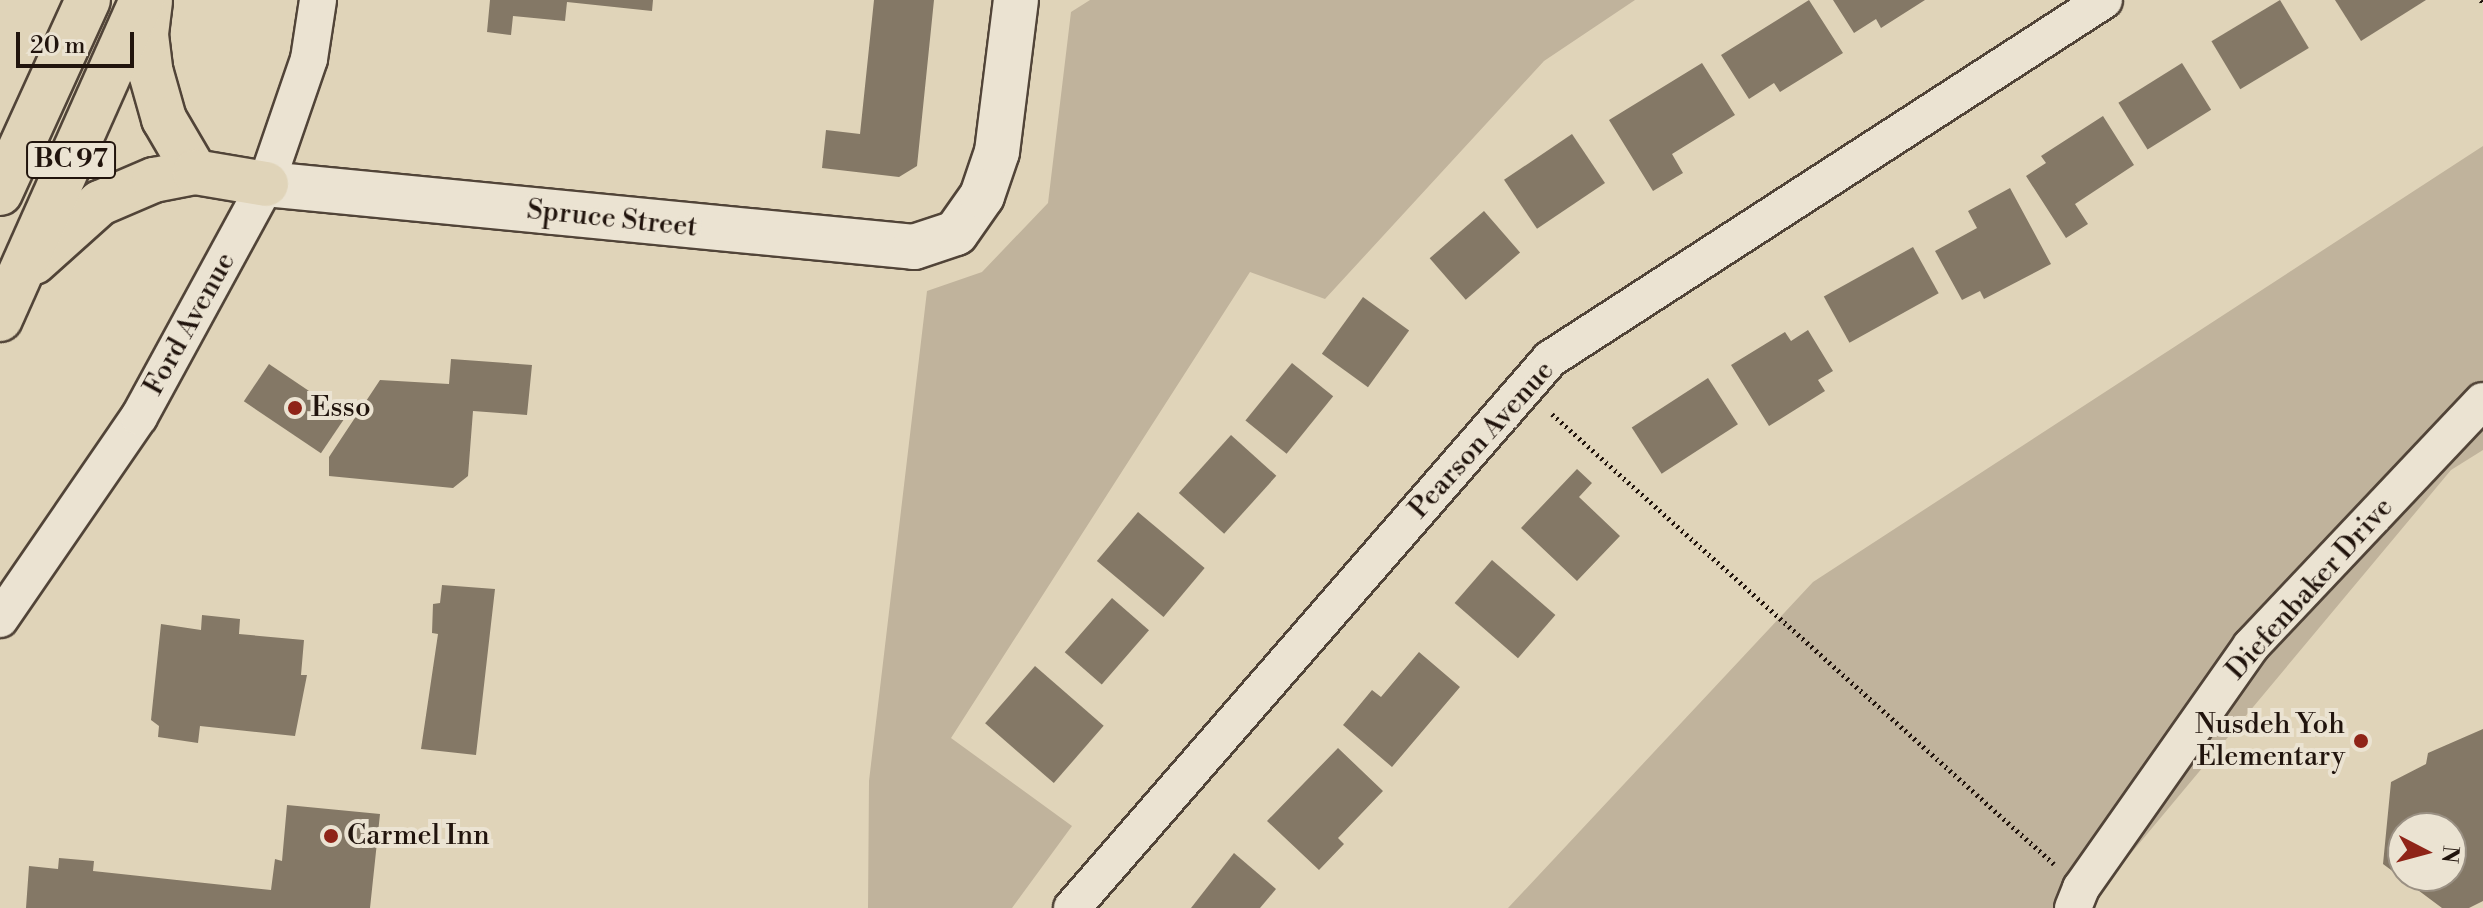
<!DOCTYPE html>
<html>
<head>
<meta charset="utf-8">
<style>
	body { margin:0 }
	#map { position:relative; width:2483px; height:908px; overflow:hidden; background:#e0d4b9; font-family:"Libre Bodoni",serif }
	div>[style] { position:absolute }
	.green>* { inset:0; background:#c0b39c }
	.building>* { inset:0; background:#847866; transform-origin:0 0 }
	.path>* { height:5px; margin-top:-2.5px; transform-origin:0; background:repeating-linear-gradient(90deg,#21140d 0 2px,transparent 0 6px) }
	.roads { filter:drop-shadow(2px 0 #514438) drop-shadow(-2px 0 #514438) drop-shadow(0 2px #514438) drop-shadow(0 -2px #514438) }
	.street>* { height:36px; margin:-18px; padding:0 18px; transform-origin:18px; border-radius:18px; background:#ebe3d2 }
	.secondary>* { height:44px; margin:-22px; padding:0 22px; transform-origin:22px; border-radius:22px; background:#ebe3d2 }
	.highway>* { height:44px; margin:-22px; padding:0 22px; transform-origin:22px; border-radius:22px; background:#e0d4b9 }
	.dots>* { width:22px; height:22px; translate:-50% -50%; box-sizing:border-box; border:4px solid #ebe3d2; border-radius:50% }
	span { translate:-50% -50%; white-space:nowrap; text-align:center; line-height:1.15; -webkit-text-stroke:8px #ebe3d2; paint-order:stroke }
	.shield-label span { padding:2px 6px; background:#ebe3d2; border:2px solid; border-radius:6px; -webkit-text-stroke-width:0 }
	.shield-label { font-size:26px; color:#21140d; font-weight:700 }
	.street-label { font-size:28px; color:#21140d }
	.poi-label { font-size:28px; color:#21140d }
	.left { translate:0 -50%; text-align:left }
	.right { translate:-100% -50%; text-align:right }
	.north { position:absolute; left:2387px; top:812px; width:80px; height:80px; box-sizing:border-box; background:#ebe3d2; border:2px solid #9a9083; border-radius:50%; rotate:96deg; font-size:22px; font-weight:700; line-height:32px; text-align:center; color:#21140d }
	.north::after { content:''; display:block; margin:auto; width:28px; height:36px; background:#8f2418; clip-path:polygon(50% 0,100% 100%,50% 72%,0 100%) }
	.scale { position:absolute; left:16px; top:32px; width:118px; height:36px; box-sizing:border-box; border:4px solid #21140d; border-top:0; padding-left:10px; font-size:24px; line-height:28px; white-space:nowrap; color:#21140d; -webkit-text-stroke:6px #ebe3d2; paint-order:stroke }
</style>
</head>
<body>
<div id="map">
	<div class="green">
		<div style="clip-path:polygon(1090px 0,1635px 0,1544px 61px,1325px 299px,1250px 272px,951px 738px,1072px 826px,1012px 908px,868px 908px,869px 781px,927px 291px,982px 272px,1048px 203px,1071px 12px)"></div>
		<div style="clip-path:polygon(2483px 146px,2483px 450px,2451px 470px,2102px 888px,2095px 908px,1508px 908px,1813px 582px)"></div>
	</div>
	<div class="building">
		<div style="clip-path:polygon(490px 0,653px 0,652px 11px,567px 2px,565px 21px,513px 16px,511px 35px,487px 32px)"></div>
		<div style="clip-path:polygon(874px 0,934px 0,917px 166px,899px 177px,822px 168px,826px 130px,860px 134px)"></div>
		<div style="clip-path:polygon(1809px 0,1843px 53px,1780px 92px,1774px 83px,1749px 99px,1721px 55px)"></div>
		<div style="clip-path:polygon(1833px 0,1925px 0,1881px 28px,1876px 19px,1854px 33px)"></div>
		<div style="left:2280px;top:0;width:56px;height:80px;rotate:59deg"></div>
		<div style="clip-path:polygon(2335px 0,2426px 0,2361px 41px)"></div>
		<div style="clip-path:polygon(1702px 63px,1735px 115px,1672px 154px,1683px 173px,1653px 191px,1609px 120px)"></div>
		<div style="left:2182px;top:63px;width:55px;height:75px;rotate:58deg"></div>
		<div style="clip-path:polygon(2103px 116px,2134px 165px,2075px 204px,2088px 224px,2066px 238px,2026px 176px,2046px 163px,2041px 156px)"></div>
		<div style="left:1572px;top:134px;width:59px;height:82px;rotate:56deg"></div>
		<div style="clip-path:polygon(2010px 188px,2051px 264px,1984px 299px,1980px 291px,1962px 300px,1935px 251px,1977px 228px,1968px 211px)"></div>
		<div style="left:1484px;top:211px;width:55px;height:72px;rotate:49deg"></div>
		<div style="left:1913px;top:247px;width:53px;height:102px;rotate:61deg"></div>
		<div style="left:1363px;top:297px;width:57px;height:70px;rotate:36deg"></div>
		<div style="clip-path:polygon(1808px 330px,1833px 371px,1818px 380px,1825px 391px,1769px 426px,1731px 365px,1785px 332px,1791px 341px)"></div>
		<div style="clip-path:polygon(451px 359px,532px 365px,527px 415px,473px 411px,468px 476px,453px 488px,329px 476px,329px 457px,380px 380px,449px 384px)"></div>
		<div style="left:1292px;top:363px;width:53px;height:74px;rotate:39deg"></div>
		<div style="left:269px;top:364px;width:93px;height:45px;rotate:34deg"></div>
		<div style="left:1708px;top:378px;width:55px;height:91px;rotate:57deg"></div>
		<div style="left:1231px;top:435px;width:61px;height:78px;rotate:42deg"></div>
		<div style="clip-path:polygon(1577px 469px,1592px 483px,1579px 497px,1620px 536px,1577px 581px,1521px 528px)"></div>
		<div style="left:1138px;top:512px;width:87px;height:64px;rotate:40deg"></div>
		<div style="left:1492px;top:560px;width:84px;height:57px;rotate:41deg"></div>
		<div style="clip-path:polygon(442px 585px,495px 589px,476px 755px,421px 749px,438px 634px,432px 633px,433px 604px,440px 603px)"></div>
		<div style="left:1112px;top:598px;width:49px;height:72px;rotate:41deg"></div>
		<div style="clip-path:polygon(202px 615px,240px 619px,239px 634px,304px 640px,301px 675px,307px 675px,295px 736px,200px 726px,198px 743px,158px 737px,159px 726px,151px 720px,161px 624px,201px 630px)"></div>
		<div style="clip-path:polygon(1419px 652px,1460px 687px,1392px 767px,1343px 725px,1372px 690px,1381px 697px)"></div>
		<div style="left:1035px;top:666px;width:91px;height:76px;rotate:41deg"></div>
		<div style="clip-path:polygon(evenodd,2483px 729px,2483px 901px,2469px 908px,2442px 908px,2383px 864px,2391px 782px,2426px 764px,2428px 753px,2483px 729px,2403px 828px,2451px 828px,2451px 876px,2403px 876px,2403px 828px)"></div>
		<div style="clip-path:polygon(1338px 748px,1383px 791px,1338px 838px,1344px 844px,1319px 870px,1267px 821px)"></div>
		<div style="clip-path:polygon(287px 805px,380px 814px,370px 908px,26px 908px,29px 866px,58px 869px,59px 858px,94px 861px,93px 871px,271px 890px,275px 859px,282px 861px)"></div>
		<div style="clip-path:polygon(1234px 853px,1276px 889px,1260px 908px,1191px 908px)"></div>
	</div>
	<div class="path">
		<div style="left:2481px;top:0;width:4px;rotate:56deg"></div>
		<div style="left:1552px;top:414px;width:674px;rotate:41.87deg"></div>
	</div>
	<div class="roads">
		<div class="street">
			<div style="left:0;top:619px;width:245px;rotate:-55.5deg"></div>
			<div style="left:139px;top:417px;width:265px;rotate:-61.4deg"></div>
			<div style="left:266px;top:184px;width:132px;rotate:-71deg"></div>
			<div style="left:309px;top:59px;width:60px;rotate:-81.3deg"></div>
			<div style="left:1072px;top:908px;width:728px;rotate:-48.95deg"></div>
			<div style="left:1550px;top:359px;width:660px;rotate:-32.94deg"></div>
			<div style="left:2073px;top:908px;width:22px;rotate:-68deg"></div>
			<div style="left:2081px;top:888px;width:296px;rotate:-54.9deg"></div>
			<div style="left:2251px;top:646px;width:337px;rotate:-46.6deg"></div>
		</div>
		<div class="secondary">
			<div style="left:266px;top:184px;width:651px;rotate:5.55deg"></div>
			<div style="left:914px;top:247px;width:44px;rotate:-18.4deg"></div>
			<div style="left:956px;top:233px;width:45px;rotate:-54.9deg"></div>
			<div style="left:982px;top:196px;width:46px;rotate:-71.2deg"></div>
			<div style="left:997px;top:152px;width:153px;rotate:-82.9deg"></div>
		</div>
		<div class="highway">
			<div style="left:150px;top:1px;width:34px;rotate:97deg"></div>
			<div style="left:146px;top:35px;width:38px;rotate:83deg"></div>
			<div style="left:151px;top:73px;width:48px;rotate:74.2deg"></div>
			<div style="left:164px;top:119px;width:61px;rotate:59.7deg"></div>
			<div style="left:0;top:193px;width:212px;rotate:-65.5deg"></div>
			<div style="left:34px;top:262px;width:89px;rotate:-41.8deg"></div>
			<div style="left:100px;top:203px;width:59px;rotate:-23.1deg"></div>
			<div style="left:154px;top:180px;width:42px;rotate:-11deg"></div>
			<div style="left:195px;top:172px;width:72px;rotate:9.6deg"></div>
			<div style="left:0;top:319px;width:349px;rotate:-66deg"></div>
		</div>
	</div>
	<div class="dots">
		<div style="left:295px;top:408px;background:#8f2418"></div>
		<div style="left:2361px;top:741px;background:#8f2418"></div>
		<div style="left:331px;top:836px;background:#8f2418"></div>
	</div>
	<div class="shield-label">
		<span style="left:71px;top:160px">BC 97</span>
	</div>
	<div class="street-label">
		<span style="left:612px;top:219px;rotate:6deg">Spruce Street</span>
		<span style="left:190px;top:324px;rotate:-61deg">Ford Avenue</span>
		<span style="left:1482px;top:440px;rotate:-48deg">Pearson Avenue</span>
		<span style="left:2310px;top:589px;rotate:-48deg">Diefenbaker Drive</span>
	</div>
	<div class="poi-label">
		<span class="left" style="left:311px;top:408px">Esso</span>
		<span class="right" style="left:2345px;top:741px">Nusdeh Yoh<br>Elementary</span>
		<span class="left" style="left:347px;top:836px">Carmel Inn</span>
	</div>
	<div class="north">N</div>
	<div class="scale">20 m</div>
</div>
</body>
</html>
